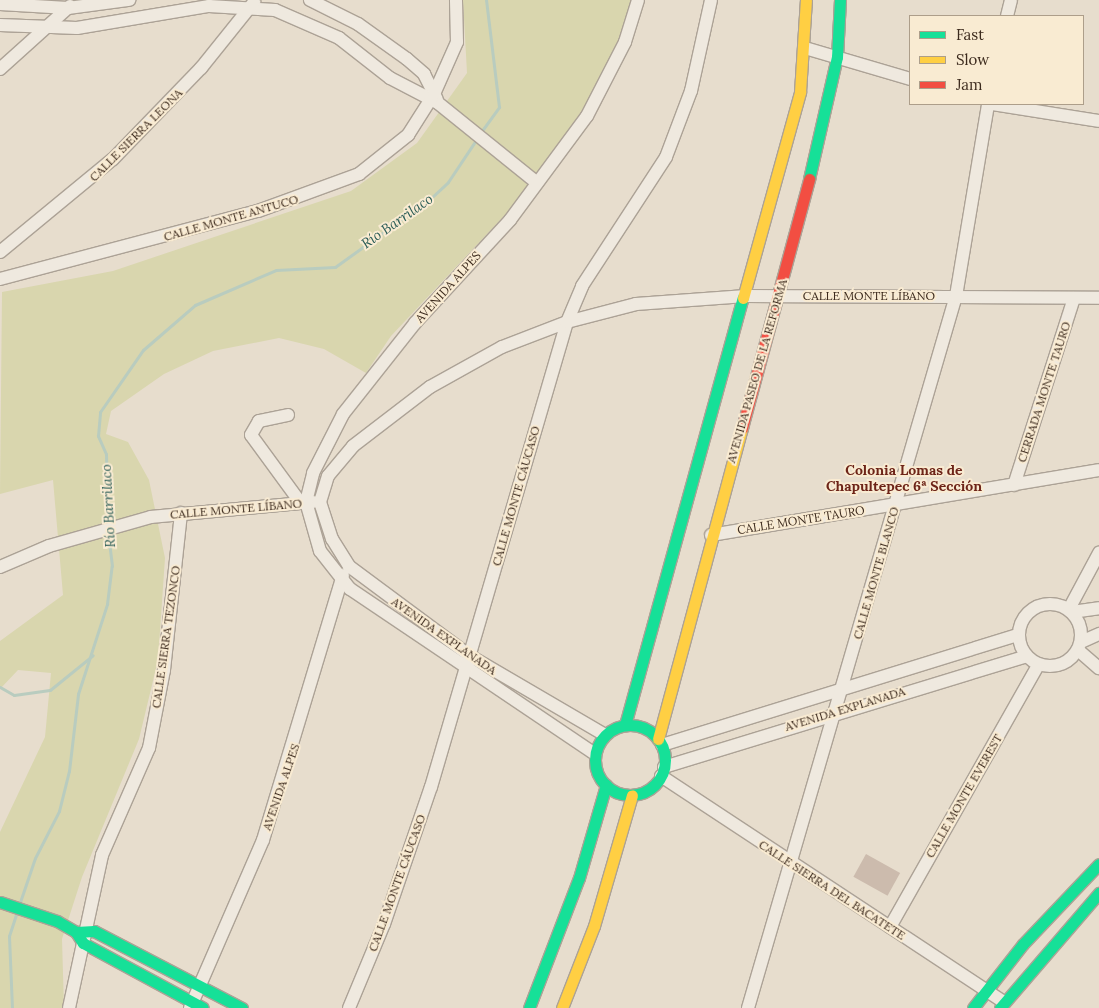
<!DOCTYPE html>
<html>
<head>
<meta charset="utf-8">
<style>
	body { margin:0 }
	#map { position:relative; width:1099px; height:1008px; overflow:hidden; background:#e7ddcd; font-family:Lora,serif }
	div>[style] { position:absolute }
	.green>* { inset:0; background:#d9d6ae }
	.stream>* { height:3px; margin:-1.5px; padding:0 1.5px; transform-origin:1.5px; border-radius:1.5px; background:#b9ccbf }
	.building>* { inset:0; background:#ccbbad; transform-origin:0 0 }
	.roads { filter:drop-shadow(1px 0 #aca296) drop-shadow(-1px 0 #aca296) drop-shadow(0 1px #aca296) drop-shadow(0 -1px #aca296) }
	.street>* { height:12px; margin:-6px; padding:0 6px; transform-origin:6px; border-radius:6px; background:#efe9df }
	.street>.ring { margin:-6px; padding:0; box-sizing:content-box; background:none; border:12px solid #efe9df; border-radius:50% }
	.fast>* { height:11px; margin:-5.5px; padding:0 5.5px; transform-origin:5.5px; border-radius:5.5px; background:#16e098 }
	.fast>.ring { margin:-5.5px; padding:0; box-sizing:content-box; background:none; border:11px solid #16e098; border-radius:50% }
	.slow>* { height:11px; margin:-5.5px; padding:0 5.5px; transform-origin:5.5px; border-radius:5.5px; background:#ffcf43 }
	.jam>* { height:11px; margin:-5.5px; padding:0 5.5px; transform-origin:5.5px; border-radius:5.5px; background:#f24e42 }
	span { translate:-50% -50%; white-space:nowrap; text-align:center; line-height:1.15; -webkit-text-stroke:4px #f9ebd2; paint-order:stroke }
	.street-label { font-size:12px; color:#3c2a1d }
	.water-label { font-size:14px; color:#2b5d57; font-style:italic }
	.neighbourhood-label { font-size:14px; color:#6d2418; font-weight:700 }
	.legend { position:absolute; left:909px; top:15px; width:175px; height:90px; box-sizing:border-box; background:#f9ebd2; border:1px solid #ad9e8a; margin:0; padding:6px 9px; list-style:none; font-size:15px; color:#3c2a1d }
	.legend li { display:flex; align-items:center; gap:10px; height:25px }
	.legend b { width:25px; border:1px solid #ad9e8a }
</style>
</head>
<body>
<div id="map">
	<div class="green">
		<div style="clip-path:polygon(463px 0,633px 0,622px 41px,584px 115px,504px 216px,391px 336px,366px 373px,324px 349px,279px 338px,213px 351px,164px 374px,111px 411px,106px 434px,128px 442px,149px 480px,165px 558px,158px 660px,139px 739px,82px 877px,62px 939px,64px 1008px,0 1008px,0 832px,45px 737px,51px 673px,18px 670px,0 689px,0 641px,63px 595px,53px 480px,0 494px,2px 292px,113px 271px,351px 191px,417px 143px,467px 73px)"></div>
	</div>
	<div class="stream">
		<div style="left:481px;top:132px;width:31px;rotate:-54deg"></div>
		<div style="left:499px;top:107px;width:108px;rotate:-96.9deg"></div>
		<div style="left:108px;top:527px;width:73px;rotate:-91.6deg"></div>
		<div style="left:106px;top:454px;width:20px;rotate:-114deg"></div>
		<div style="left:98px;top:436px;width:24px;rotate:-85deg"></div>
		<div style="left:100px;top:412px;width:75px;rotate:-55.3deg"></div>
		<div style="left:143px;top:350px;width:69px;rotate:-40.9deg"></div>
		<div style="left:195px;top:305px;width:88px;rotate:-23.4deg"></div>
		<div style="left:276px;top:270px;width:59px;rotate:-2.9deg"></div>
		<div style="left:335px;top:267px;width:118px;rotate:-35.7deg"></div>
		<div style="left:431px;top:198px;width:23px;rotate:-43deg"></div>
		<div style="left:448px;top:182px;width:50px;rotate:-56.3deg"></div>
		<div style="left:0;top:687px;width:16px;rotate:30deg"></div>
		<div style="left:14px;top:695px;width:36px;rotate:-8deg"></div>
		<div style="left:50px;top:690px;width:55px;rotate:-39.1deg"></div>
		<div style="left:20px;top:902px;width:46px;rotate:-71.2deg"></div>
		<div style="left:35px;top:858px;width:53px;rotate:-62.9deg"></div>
		<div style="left:59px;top:811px;width:41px;rotate:-76deg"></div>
		<div style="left:69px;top:771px;width:78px;rotate:-83.3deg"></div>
		<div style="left:78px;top:694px;width:95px;rotate:-72.1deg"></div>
		<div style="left:107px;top:604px;width:38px;rotate:-83deg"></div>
		<div style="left:112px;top:566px;width:33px;rotate:-97deg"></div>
		<div style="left:12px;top:1008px;width:72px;rotate:-92.4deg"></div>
		<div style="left:9px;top:936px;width:25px;rotate:-72deg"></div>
	</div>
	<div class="building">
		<div style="left:866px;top:854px;width:39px;height:26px;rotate:29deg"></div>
	</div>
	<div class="roads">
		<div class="street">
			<div style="left:310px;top:0;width:54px;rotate:26.6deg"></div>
			<div style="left:358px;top:24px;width:60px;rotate:35.5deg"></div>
			<div style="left:407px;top:59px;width:23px;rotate:41deg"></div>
			<div style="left:424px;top:74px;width:28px;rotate:63deg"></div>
			<div style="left:0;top:4px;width:68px;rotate:3.4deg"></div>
			<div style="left:68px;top:8px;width:62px;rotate:-7.5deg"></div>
			<div style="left:1007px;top:16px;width:16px;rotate:-76deg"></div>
			<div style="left:0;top:25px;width:77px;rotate:2.2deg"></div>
			<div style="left:77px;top:28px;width:134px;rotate:-9.5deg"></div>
			<div style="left:209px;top:6px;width:66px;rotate:3.5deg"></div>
			<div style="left:275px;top:10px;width:70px;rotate:23.6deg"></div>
			<div style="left:339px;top:38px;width:65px;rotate:38.1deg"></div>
			<div style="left:390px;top:78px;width:54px;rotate:27.5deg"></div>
			<div style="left:438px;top:103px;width:127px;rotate:38.9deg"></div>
			<div style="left:805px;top:48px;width:109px;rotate:16.4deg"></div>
			<div style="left:0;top:69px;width:94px;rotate:-42deg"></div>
			<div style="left:992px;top:104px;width:108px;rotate:9deg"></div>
			<div style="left:0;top:252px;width:146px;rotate:-39.5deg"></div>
			<div style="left:113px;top:159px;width:127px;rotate:-46deg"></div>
			<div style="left:201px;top:68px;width:85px;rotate:-51.2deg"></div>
			<div style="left:0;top:279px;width:267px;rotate:-14.8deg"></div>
			<div style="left:258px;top:211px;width:108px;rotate:-20.1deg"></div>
			<div style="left:359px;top:174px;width:63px;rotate:-38.5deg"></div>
			<div style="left:408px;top:135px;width:49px;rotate:-57.6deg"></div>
			<div style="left:434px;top:94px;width:57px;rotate:-66.1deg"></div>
			<div style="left:457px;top:42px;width:42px;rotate:-91.4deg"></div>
			<div style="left:288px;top:415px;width:30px;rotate:168deg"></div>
			<div style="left:259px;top:421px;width:16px;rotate:120deg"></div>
			<div style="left:251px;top:435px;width:83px;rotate:53.8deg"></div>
			<div style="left:1014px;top:485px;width:196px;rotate:-72.2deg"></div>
			<div style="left:711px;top:535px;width:393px;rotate:-9.5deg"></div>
			<div style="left:0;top:567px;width:53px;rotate:-23.2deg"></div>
			<div style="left:49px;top:546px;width:106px;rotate:-15.9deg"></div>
			<div style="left:151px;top:517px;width:163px;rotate:-5.3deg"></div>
			<div class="ring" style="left:1019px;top:604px;width:50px;height:50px"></div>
			<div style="left:1069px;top:609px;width:64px;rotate:-61.8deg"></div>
			<div style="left:1072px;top:612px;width:27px;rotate:-8deg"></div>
			<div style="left:1081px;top:642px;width:20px;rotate:-24deg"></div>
			<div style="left:1078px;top:650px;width:28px;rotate:41deg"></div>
			<div style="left:605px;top:735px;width:156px;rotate:-149.7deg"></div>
			<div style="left:470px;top:656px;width:151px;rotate:-143.4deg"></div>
			<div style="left:349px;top:566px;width:32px;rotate:-122deg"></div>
			<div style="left:332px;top:539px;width:39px;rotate:-108deg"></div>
			<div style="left:320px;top:502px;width:27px;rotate:-73deg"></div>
			<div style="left:328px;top:476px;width:39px;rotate:-50deg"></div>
			<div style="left:353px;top:446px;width:97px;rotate:-37.5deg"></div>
			<div style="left:430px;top:387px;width:82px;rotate:-29.1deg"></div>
			<div style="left:502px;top:347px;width:70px;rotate:-21deg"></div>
			<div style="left:567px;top:322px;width:71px;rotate:-14.6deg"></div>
			<div style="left:636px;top:304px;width:110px;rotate:-4.2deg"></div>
			<div style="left:746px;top:296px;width:353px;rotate:0.3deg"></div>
			<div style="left:662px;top:745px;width:373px;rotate:-17.2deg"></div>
			<div style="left:595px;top:754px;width:295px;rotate:-146deg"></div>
			<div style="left:350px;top:589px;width:48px;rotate:-128.3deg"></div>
			<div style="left:320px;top:551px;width:51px;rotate:-105.9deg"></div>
			<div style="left:306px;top:502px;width:30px;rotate:-76deg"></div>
			<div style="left:313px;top:473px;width:66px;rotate:-63deg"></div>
			<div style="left:343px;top:414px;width:116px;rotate:-51.6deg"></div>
			<div style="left:415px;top:323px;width:140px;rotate:-47.3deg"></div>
			<div style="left:510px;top:220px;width:129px;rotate:-53.5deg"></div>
			<div style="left:587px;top:116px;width:83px;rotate:-62.8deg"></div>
			<div style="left:625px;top:42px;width:44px;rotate:-72.8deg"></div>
			<div style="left:664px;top:767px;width:379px;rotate:-17deg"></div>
			<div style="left:661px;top:776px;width:411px;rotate:33.4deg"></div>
			<div style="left:890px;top:927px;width:302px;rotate:-60.5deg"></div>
			<div style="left:69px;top:1008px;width:157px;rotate:-77.8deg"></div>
			<div style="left:102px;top:855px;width:117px;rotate:-66.3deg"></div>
			<div style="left:149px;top:748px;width:79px;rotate:-79.1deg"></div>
			<div style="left:164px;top:670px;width:158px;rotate:-83.8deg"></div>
			<div style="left:190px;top:1008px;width:183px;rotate:-66.5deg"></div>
			<div style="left:263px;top:840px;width:277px;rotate:-73.2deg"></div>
			<div style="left:349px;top:1008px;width:91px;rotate:-67.4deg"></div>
			<div style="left:384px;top:924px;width:145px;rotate:-71.1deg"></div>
			<div style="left:431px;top:787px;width:484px;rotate:-73.7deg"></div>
			<div style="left:567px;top:322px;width:39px;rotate:-67deg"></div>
			<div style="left:582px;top:286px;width:154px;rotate:-56.9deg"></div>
			<div style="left:666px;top:157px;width:71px;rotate:-69.3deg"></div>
			<div style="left:691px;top:91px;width:93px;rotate:-77.6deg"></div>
			<div style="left:748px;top:1008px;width:742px;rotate:-73.72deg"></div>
			<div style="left:956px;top:296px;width:195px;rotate:-80.5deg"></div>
		</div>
		<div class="fast">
			<div style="left:809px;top:179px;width:125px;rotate:-77.1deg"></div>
			<div style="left:837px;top:57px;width:57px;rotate:-87deg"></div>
			<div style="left:625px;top:725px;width:443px;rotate:-74.6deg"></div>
			<div class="ring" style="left:595px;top:725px;width:59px;height:59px"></div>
			<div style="left:0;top:902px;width:60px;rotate:18.4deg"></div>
			<div style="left:57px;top:921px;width:22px;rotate:30deg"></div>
			<div style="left:76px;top:932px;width:13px;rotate:58deg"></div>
			<div style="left:83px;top:943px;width:136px;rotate:28.4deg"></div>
			<div style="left:76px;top:932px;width:18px;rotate:-3deg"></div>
			<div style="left:94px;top:931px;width:167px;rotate:27.5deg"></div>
			<div style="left:529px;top:1008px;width:139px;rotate:-69deg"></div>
			<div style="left:579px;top:878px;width:97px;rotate:-73.8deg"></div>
			<div style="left:973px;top:1008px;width:81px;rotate:-52deg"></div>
			<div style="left:1023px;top:944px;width:110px;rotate:-46.5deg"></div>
			<div style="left:1000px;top:1008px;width:152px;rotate:-49.3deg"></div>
		</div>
		<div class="slow">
			<div style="left:743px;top:298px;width:214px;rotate:-74.5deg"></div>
			<div style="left:800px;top:92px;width:92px;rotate:-86.3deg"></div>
			<div style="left:658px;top:739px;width:322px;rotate:-74.9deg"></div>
			<div style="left:562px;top:1008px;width:88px;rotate:-68.7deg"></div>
			<div style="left:594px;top:926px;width:136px;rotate:-73.8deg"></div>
		</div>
		<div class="jam">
			<div style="left:742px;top:428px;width:258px;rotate:-74.9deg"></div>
		</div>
	</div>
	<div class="street-label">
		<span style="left:136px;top:135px;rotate:-45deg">CALLE SIERRA LEONA</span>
		<span style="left:231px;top:218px;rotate:-16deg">CALLE MONTE ANTUCO</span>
		<span style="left:448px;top:287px;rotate:-48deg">AVENIDA ALPES</span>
		<span style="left:869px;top:296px">CALLE MONTE LÍBANO</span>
		<span style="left:757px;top:371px;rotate:-74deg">AVENIDA PASEO DE LA REFORMA</span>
		<span style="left:1044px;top:392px;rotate:-72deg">CERRADA MONTE TAURO</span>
		<span style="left:516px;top:496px;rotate:-74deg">CALLE MONTE CÁUCASO</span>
		<span style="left:236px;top:509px;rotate:-5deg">CALLE MONTE LÍBANO</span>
		<span style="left:801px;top:520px;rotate:-9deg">CALLE MONTE TAURO</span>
		<span style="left:876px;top:573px;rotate:-74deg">CALLE MONTE BLANCO</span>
		<span style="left:444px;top:636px;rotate:35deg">AVENIDA EXPLANADA</span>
		<span style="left:166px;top:637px;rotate:-82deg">CALLE SIERRA TEZONCO</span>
		<span style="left:845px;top:709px;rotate:-17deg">AVENIDA EXPLANADA</span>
		<span style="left:281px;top:787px;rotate:-71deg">AVENIDA ALPES</span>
		<span style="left:964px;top:796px;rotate:-60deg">CALLE MONTE EVEREST</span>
		<span style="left:397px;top:883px;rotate:-70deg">CALLE MONTE CÁUCASO</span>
		<span style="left:832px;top:890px;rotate:33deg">CALLE SIERRA DEL BACATETE</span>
	</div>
	<div class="water-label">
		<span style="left:397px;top:221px;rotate:-35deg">Río Barrilaco</span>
		<span style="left:108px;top:506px;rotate:-93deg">Río Barrilaco</span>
	</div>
	<div class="neighbourhood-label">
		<span style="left:904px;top:478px">Colonia Lomas de<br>Chapultepec 6ª Sección</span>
	</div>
	<ul class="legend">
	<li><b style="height:6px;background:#16e098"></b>Fast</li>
	<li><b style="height:6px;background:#ffcf43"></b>Slow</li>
	<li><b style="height:6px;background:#f24e42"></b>Jam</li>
	</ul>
</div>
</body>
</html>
